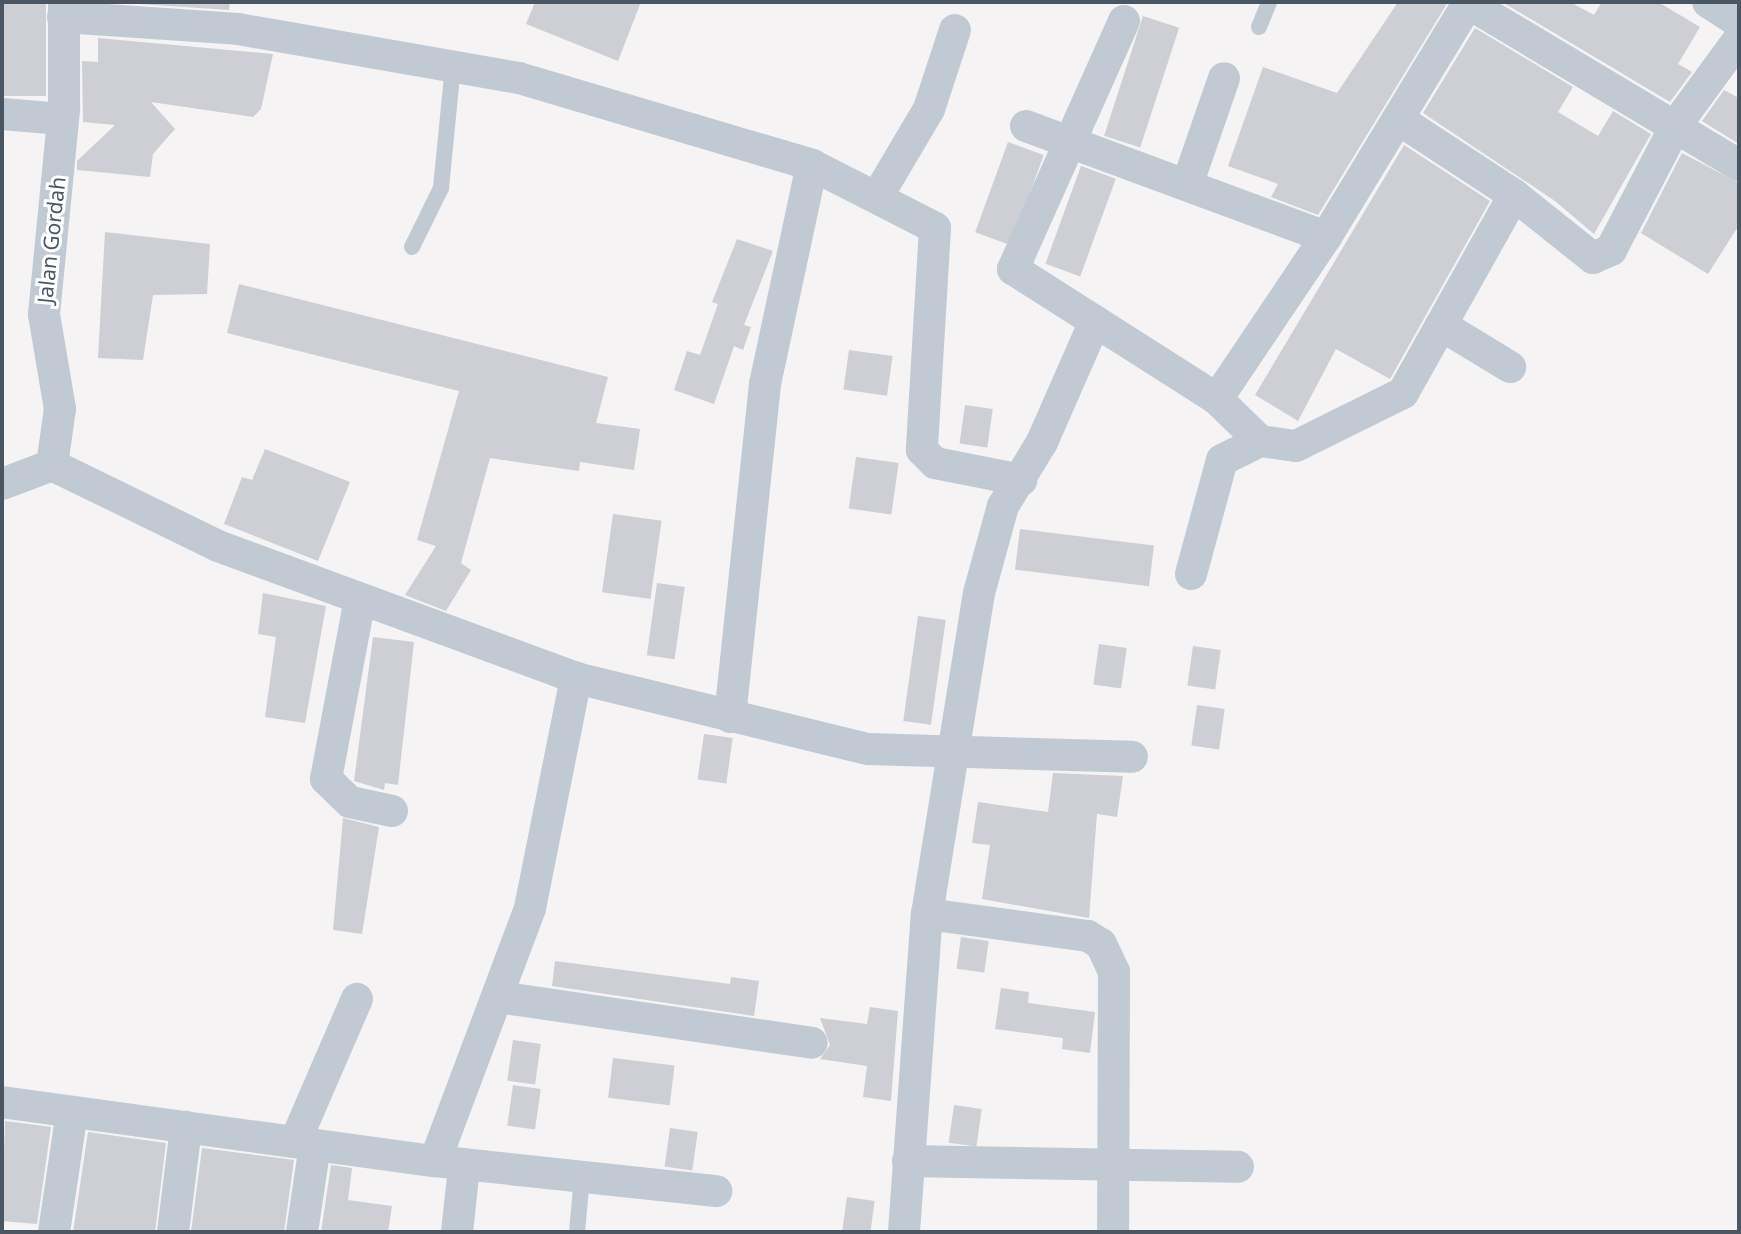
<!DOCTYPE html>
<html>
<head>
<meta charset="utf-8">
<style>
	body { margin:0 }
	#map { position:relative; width:1741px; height:1234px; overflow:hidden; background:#f5f3f3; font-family:"Noto Sans",sans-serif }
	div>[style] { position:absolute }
	.building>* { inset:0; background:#cdcfd5; transform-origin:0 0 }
	.lane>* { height:16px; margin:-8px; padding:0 8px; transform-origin:8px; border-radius:8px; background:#c1cad2 }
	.street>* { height:32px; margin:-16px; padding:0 16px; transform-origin:16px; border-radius:16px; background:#c1cad2 }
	span { translate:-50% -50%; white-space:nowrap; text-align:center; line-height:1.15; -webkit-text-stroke:6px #fff; paint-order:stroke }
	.street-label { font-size:21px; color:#4a5661 }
	.frame { position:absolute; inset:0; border:4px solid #4a5661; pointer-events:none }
</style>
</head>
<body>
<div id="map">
	<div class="building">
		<div style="left:2px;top:2px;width:44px;height:94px"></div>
		<div style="clip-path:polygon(109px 2px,230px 2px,229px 10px)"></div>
		<div style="clip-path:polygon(535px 2px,641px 2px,618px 61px,526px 24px)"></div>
		<div style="clip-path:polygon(1398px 2px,1448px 2px,1318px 215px,1271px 197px,1278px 184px,1228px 166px,1263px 67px,1337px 93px)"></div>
		<div style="clip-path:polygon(1502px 2px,1570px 2px,1594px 15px,1602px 2px,1658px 2px,1700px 27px,1678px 64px,1692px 72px,1670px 102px)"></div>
		<div style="left:1143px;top:16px;width:38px;height:126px;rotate:18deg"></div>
		<div style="clip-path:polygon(1475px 28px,1573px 87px,1558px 112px,1598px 136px,1613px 111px,1651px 134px,1594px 234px,1555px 201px,1423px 113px)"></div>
		<div style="clip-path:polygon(98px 38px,273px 54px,261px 109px,253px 117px,151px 102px,175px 129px,153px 154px,150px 177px,77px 170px,77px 161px,115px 125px,83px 122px,82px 61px,98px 62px)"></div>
		<div style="clip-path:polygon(1724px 90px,1739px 98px,1739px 144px,1702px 121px)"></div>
		<div style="left:1008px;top:142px;width:38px;height:96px;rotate:20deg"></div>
		<div style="clip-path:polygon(1404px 145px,1490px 201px,1390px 379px,1336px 349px,1298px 421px,1255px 395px)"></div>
		<div style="clip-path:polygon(1682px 153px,1739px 183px,1739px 225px,1708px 274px,1641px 233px)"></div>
		<div style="left:1081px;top:166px;width:37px;height:104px;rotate:20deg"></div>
		<div style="clip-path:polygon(105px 232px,210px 244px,207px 294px,153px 295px,143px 360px,98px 358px)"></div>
		<div style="clip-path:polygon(737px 239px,773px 251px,744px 325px,751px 327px,743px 350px,734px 346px,714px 404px,674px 390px,687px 351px,700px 355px,718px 304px,712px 302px)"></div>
		<div style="clip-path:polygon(239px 284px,608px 377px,596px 423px,640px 429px,634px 470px,580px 462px,579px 471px,490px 458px,461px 563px,471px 570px,446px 611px,405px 595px,436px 546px,417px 540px,459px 391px,227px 333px)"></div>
		<div style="left:849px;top:350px;width:44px;height:40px;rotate:8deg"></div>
		<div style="left:965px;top:405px;width:28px;height:39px;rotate:8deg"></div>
		<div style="clip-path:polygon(265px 449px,350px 482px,318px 561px,224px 524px,242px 477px,252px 480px)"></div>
		<div style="left:856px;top:457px;width:43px;height:52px;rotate:8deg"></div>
		<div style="left:613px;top:514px;width:49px;height:79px;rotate:8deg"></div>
		<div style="left:1020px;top:529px;width:135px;height:41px;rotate:7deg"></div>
		<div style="left:657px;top:583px;width:28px;height:73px;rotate:8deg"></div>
		<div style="clip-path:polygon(263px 593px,326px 606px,305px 723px,265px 717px,276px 637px,258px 634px)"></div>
		<div style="left:918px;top:616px;width:28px;height:106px;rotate:8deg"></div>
		<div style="clip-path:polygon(373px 637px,414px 642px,398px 785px,385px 783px,384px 790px,354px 781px)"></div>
		<div style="left:1099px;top:644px;width:28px;height:41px;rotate:8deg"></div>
		<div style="left:1193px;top:646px;width:28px;height:40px;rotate:8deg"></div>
		<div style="left:1197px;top:705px;width:28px;height:41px;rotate:8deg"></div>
		<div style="left:704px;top:734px;width:29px;height:46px;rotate:8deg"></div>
		<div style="clip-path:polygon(1053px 773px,1123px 776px,1117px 817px,1097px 814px,1089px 918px,982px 899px,990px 845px,972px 843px,978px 802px,1048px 812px)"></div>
		<div style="clip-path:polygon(343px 818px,379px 827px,362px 934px,333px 930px)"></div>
		<div style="left:961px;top:937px;width:28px;height:32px;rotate:8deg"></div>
		<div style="clip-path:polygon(555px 961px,730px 984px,731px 977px,759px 981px,754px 1016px,552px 986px)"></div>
		<div style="clip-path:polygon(1001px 988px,1029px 992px,1028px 1003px,1095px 1012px,1090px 1053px,1062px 1049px,1063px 1038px,995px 1029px)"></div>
		<div style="clip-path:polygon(870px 1007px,898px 1011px,891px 1101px,863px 1097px,867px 1066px,820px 1059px,830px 1045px,820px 1018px,867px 1024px)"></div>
		<div style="left:513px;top:1040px;width:28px;height:41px;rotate:8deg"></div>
		<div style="left:613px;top:1058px;width:62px;height:40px;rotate:7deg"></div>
		<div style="left:513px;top:1085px;width:28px;height:41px;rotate:8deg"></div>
		<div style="left:954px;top:1105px;width:28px;height:38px;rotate:8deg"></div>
		<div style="clip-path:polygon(5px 1121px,51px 1127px,37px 1224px,2px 1221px)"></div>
		<div style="left:670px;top:1128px;width:28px;height:39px;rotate:8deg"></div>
		<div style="clip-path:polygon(88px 1132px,166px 1143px,155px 1232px,73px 1232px)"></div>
		<div style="clip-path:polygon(202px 1148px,294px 1160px,284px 1232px,191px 1232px)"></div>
		<div style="clip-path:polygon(331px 1165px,352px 1168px,348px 1200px,392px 1206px,388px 1232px,321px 1232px)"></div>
		<div style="left:847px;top:1197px;width:28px;height:35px;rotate:8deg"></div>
	</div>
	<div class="lane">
		<div style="left:1259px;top:27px;width:27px;rotate:-68deg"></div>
		<div style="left:412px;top:247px;width:66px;rotate:-63.8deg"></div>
		<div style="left:441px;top:188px;width:123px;rotate:-84.4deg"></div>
		<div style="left:577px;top:1232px;width:55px;rotate:-84.8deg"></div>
	</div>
	<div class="street">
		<div style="left:1708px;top:2px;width:37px;rotate:33deg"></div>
		<div style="left:1468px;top:3px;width:316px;rotate:30.9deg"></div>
		<div style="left:63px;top:17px;width:175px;rotate:3.9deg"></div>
		<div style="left:238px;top:29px;width:285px;rotate:9.9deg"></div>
		<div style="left:519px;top:78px;width:306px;rotate:16.5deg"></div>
		<div style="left:812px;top:165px;width:138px;rotate:27.1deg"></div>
		<div style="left:935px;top:228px;width:222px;rotate:93.4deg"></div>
		<div style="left:922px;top:450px;width:18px;rotate:45deg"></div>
		<div style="left:935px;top:463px;width:88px;rotate:11.2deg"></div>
		<div style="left:1124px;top:21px;width:272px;rotate:114.1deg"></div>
		<div style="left:1013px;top:269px;width:242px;rotate:32.5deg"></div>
		<div style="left:1217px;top:399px;width:60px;rotate:44.3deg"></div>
		<div style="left:1260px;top:441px;width:36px;rotate:8deg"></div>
		<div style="left:1296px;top:446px;width:119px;rotate:-26.4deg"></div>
		<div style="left:1403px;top:393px;width:227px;rotate:-60.7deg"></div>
		<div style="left:2px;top:114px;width:60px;rotate:4.8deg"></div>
		<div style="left:1398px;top:119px;width:139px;rotate:33.2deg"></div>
		<div style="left:1514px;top:195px;width:101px;rotate:38.6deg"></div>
		<div style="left:1593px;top:258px;width:20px;rotate:-24deg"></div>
		<div style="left:1611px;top:250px;width:141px;rotate:-62.5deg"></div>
		<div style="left:1676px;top:125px;width:107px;rotate:-53.8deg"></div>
		<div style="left:1026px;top:126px;width:320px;rotate:20.3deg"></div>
		<div style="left:1187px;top:185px;width:113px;rotate:-70.9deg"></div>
		<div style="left:877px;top:197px;width:102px;rotate:-59.4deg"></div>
		<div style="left:929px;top:109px;width:83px;rotate:-71.8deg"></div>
		<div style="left:1441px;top:325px;width:81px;rotate:31.3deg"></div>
		<div style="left:1217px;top:399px;width:195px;rotate:-56.1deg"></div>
		<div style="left:1326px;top:237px;width:275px;rotate:-58.7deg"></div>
		<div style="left:52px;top:465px;width:185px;rotate:26deg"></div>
		<div style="left:218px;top:546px;width:382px;rotate:20.2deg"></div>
		<div style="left:576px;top:678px;width:301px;rotate:13.7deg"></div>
		<div style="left:868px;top:749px;width:264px;rotate:1.7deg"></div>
		<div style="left:2px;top:484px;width:53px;rotate:-20.8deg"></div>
		<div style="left:52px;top:465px;width:57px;rotate:-81.9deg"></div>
		<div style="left:60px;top:409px;width:96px;rotate:-99.6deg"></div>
		<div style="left:44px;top:314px;width:206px;rotate:-84.4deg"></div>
		<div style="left:64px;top:109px;width:107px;rotate:-90deg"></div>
		<div style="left:1191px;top:574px;width:118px;rotate:-74.8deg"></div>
		<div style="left:1222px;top:460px;width:42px;rotate:-26.6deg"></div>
		<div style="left:360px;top:599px;width:183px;rotate:100.7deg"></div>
		<div style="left:326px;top:779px;width:33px;rotate:44deg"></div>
		<div style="left:350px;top:802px;width:43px;rotate:12.1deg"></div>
		<div style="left:730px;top:717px;width:335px;rotate:-84deg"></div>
		<div style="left:765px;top:384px;width:224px;rotate:-77.9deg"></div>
		<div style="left:927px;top:914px;width:162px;rotate:7.8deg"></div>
		<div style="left:1088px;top:936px;width:15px;rotate:32deg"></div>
		<div style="left:1101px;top:944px;width:31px;rotate:65deg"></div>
		<div style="left:1114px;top:972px;width:260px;rotate:90.2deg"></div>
		<div style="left:498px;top:997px;width:317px;rotate:8.3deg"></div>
		<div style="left:2px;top:1102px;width:437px;rotate:7.8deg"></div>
		<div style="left:435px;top:1161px;width:270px;rotate:-69.4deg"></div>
		<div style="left:530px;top:908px;width:235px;rotate:-78.7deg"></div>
		<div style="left:295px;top:1142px;width:156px;rotate:-66.6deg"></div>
		<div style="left:435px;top:1161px;width:283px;rotate:6.1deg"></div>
		<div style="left:908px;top:1161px;width:330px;rotate:1deg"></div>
		<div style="left:54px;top:1232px;width:121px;rotate:-81.5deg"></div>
		<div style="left:173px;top:1232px;width:106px;rotate:-82.9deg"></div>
		<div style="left:302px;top:1232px;width:88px;rotate:-81.5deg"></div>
		<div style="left:457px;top:1232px;width:64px;rotate:-83.8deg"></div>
		<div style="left:904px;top:1232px;width:319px;rotate:-85.9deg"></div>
		<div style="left:927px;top:914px;width:325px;rotate:-80.8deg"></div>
		<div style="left:979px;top:593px;width:90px;rotate:-74.6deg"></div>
		<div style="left:1003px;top:506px;width:75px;rotate:-58.6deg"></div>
		<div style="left:1042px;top:442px;width:132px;rotate:-66.3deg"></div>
	</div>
	<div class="street-label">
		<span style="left:51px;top:240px;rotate:-84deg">Jalan Gordah</span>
	</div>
	<div class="frame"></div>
</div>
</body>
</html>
